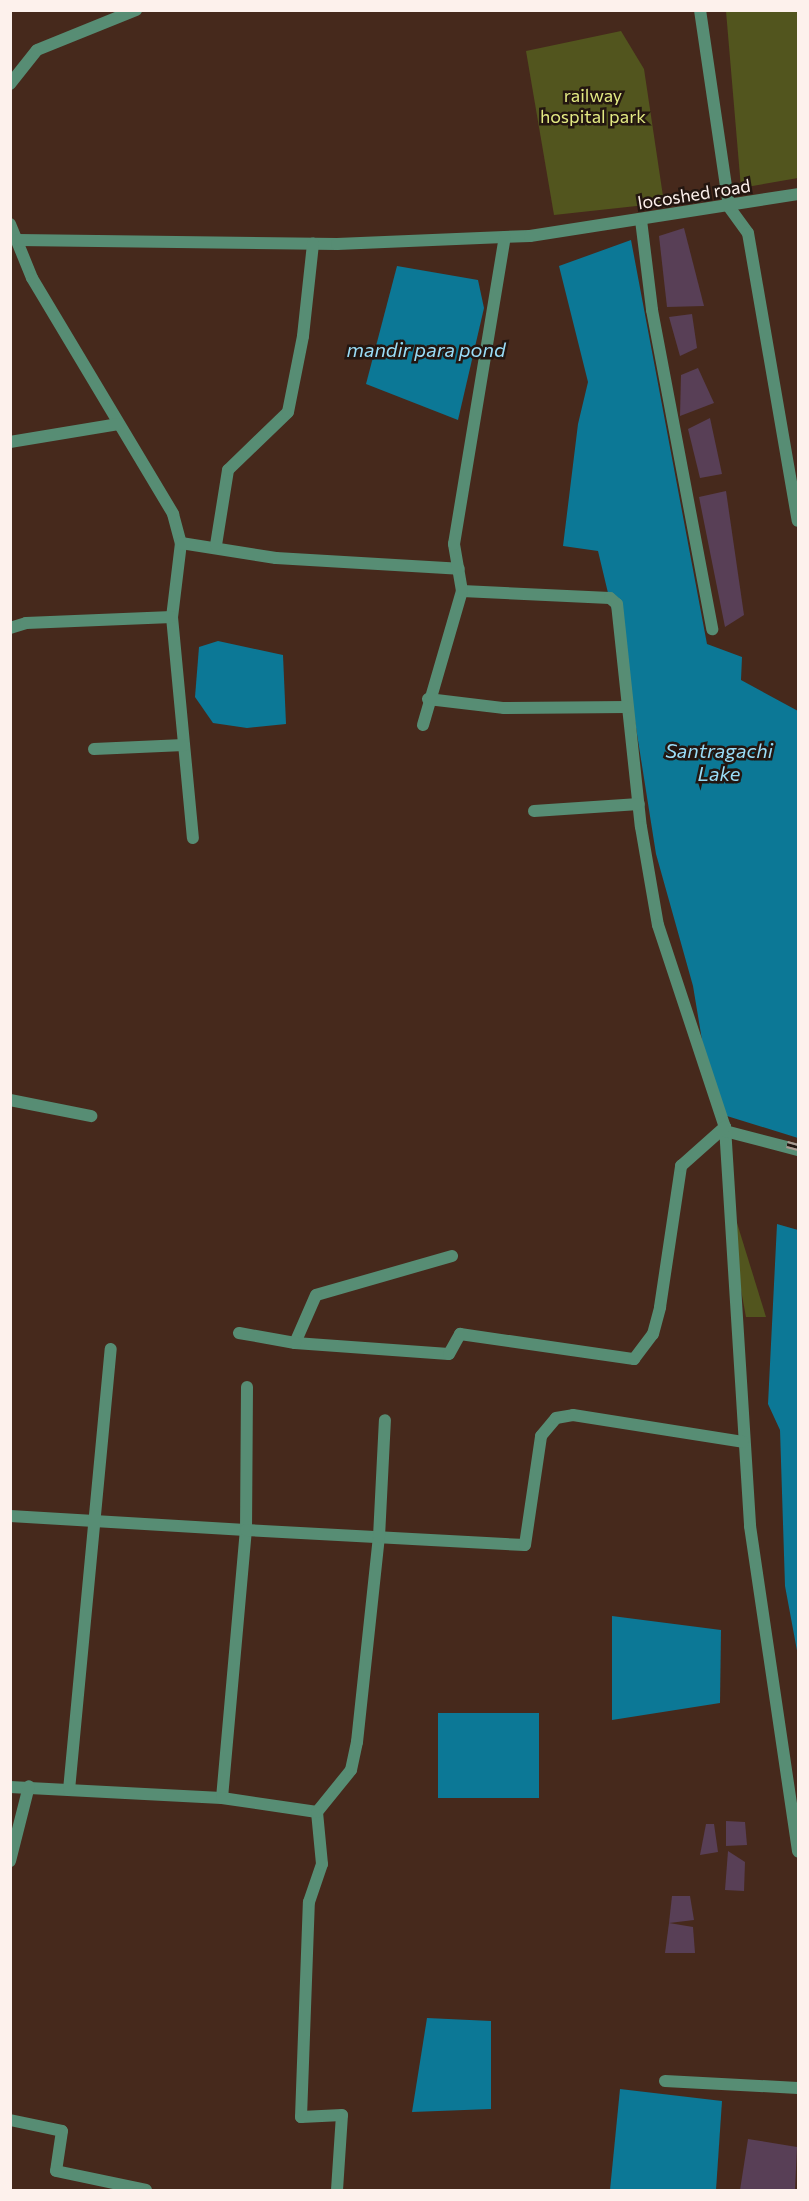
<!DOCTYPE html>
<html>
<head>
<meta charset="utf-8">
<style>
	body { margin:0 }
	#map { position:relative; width:809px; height:2201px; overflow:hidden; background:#46291c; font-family:Commissioner,sans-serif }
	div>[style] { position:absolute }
	.green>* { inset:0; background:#52551e }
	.water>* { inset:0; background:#0c7896; transform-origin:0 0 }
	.building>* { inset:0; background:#583f56 }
	.minor>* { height:12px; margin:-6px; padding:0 6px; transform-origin:6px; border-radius:6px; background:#578d74 }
	.rail>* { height:7px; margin-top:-3.5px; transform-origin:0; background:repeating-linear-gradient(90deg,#231610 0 14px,#ad9a91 0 28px); box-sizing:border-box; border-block:2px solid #ad9a91 }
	span { translate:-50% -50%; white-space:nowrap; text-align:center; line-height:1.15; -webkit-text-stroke:5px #231610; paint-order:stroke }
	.park-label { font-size:18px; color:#e3ea83 }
	.street-label { font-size:18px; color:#fdf1ec }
	.water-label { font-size:20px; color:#9addf7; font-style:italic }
	.frame { position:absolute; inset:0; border:12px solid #fdf1ec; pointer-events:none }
</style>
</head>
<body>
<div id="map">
	<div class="green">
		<div style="clip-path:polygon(726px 11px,798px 11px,798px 178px,741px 188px)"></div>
		<div style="clip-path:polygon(621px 31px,644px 69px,664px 203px,554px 215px,526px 51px)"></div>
		<div style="clip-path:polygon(737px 1223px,766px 1317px,746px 1317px,736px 1263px)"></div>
	</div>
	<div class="water">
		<div style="clip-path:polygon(631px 240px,707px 644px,742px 657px,741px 680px,798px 711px,798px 1138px,714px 1112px,693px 986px,656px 854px,628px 677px,598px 551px,563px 546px,578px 424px,588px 382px,559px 266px)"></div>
		<div style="clip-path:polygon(397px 266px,478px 280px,484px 308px,458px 420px,366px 384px)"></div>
		<div style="clip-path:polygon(218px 641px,283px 655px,286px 724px,247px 728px,213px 723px,195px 697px,199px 647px)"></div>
		<div style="clip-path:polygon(777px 1224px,798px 1230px,798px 1656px,785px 1586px,780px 1430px,768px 1404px)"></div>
		<div style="clip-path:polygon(612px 1616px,721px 1630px,720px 1703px,612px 1720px)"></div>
		<div style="left:438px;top:1713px;width:101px;height:85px"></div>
		<div style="clip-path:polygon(427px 2018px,491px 2021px,491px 2109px,412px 2112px)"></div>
		<div style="clip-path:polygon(620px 2089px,722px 2101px,716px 2190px,610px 2190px)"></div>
	</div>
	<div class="building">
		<div style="clip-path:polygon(684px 228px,704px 306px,667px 307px,659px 236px)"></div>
		<div style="clip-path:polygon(692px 314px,697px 348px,680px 356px,669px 317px)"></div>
		<div style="clip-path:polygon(698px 368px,714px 403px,680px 416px,681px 375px)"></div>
		<div style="clip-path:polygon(710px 418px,722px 474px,700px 478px,688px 429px)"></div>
		<div style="clip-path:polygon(726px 491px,744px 615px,725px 627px,699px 497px)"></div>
		<div style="clip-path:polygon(726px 1821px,745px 1822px,747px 1845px,726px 1846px)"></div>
		<div style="clip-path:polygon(706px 1824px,714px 1824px,718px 1852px,700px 1855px)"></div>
		<div style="clip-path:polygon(728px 1851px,745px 1862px,744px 1891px,725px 1890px)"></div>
		<div style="clip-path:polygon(672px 1896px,690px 1896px,694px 1920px,669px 1923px)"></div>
		<div style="clip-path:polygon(669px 1923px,693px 1927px,695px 1953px,665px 1953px)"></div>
		<div style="clip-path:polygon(748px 2139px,797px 2147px,795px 2190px,740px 2190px)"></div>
	</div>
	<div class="minor">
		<div style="left:700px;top:10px;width:199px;rotate:81.6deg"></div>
		<div style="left:729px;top:207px;width:32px;rotate:54deg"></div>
		<div style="left:748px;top:233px;width:292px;rotate:80.2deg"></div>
		<div style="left:10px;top:84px;width:43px;rotate:-51.5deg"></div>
		<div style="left:37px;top:50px;width:107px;rotate:-22deg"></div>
		<div style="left:641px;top:220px;width:91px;rotate:83deg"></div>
		<div style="left:652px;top:310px;width:325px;rotate:79.3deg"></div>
		<div style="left:10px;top:224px;width:58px;rotate:67.8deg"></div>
		<div style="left:32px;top:278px;width:275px;rotate:59.1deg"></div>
		<div style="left:173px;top:514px;width:30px;rotate:75deg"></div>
		<div style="left:181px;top:543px;width:75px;rotate:96.9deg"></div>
		<div style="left:172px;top:617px;width:222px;rotate:84.6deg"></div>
		<div style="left:18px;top:240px;width:319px;rotate:0.7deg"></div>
		<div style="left:337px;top:244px;width:193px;rotate:-2.4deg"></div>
		<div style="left:530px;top:236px;width:271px;rotate:-8.9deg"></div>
		<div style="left:10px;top:442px;width:110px;rotate:-9.4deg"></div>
		<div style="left:181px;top:543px;width:96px;rotate:9deg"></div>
		<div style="left:276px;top:558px;width:183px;rotate:3.4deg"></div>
		<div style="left:216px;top:545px;width:76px;rotate:-80.9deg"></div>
		<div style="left:228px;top:470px;width:83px;rotate:-44deg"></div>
		<div style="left:288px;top:412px;width:77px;rotate:-78.8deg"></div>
		<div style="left:303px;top:336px;width:93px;rotate:-83.8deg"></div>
		<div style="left:462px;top:591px;width:148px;rotate:2.7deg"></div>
		<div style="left:610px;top:598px;width:9px;rotate:41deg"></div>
		<div style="left:617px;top:604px;width:224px;rotate:83.9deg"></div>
		<div style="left:641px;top:827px;width:99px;rotate:80.2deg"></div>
		<div style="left:658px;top:925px;width:213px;rotate:71.7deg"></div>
		<div style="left:725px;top:1127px;width:400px;rotate:86.4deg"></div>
		<div style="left:750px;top:1526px;width:329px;rotate:81.6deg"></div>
		<div style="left:10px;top:628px;width:17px;rotate:-17deg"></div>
		<div style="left:26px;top:623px;width:146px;rotate:-2.4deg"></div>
		<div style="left:428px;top:699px;width:77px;rotate:6.8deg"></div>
		<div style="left:504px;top:708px;width:123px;rotate:-0.5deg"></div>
		<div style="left:423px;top:725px;width:140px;rotate:-73.8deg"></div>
		<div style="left:462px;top:591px;width:48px;rotate:-99.7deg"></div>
		<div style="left:454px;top:544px;width:311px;rotate:-80.6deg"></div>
		<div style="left:94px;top:749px;width:90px;rotate:-2.5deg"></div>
		<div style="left:534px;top:811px;width:105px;rotate:-3.8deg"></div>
		<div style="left:10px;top:1100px;width:83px;rotate:11.2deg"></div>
		<div style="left:725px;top:1131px;width:75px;rotate:14.6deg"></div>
		<div style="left:452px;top:1256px;width:141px;rotate:164deg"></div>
		<div style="left:316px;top:1295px;width:52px;rotate:113.6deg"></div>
		<div style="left:295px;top:1343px;width:154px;rotate:4.1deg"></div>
		<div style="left:449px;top:1354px;width:23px;rotate:-61deg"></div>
		<div style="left:460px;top:1334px;width:176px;rotate:8.2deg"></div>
		<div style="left:634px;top:1359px;width:31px;rotate:-53deg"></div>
		<div style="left:653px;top:1334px;width:28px;rotate:-75deg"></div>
		<div style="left:660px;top:1307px;width:143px;rotate:-81.5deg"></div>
		<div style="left:681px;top:1166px;width:59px;rotate:-41.6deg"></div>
		<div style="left:239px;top:1333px;width:57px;rotate:10.1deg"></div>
		<div style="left:10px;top:1516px;width:236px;rotate:3.4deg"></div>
		<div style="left:246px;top:1530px;width:143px;rotate:-89.6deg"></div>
		<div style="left:10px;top:1787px;width:212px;rotate:3deg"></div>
		<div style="left:222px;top:1798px;width:269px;rotate:-84.9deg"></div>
		<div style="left:246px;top:1530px;width:279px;rotate:3.1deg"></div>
		<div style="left:525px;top:1545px;width:110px;rotate:-81.6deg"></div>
		<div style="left:541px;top:1436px;width:23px;rotate:-50deg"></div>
		<div style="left:556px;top:1418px;width:17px;rotate:-10deg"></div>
		<div style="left:573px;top:1415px;width:172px;rotate:9deg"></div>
		<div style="left:69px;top:1790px;width:443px;rotate:-84.6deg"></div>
		<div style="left:222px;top:1798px;width:96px;rotate:8.4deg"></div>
		<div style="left:10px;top:1861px;width:77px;rotate:-75.8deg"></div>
		<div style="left:665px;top:2081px;width:133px;rotate:3deg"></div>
		<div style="left:10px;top:2120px;width:53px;rotate:11.9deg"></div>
		<div style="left:62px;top:2131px;width:40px;rotate:98.5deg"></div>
		<div style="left:56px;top:2171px;width:92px;rotate:11.9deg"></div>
		<div style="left:337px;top:2190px;width:75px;rotate:-86.2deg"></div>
		<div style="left:342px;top:2115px;width:41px;rotate:177.2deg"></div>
		<div style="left:301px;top:2117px;width:215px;rotate:-87.9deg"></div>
		<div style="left:309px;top:1902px;width:40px;rotate:-71.1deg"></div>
		<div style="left:322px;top:1864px;width:52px;rotate:-95.5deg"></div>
		<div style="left:317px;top:1812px;width:54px;rotate:-51deg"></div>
		<div style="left:351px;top:1770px;width:29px;rotate:-78deg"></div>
		<div style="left:357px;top:1742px;width:206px;rotate:-83.9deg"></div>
		<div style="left:379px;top:1537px;width:117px;rotate:-87.1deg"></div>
	</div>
	<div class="rail">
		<div style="left:787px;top:1144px;width:11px;rotate:15deg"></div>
	</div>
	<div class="park-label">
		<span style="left:593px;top:106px">railway<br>hospital park</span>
	</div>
	<div class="street-label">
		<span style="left:694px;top:194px;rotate:-9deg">locoshed road</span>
	</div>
	<div class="water-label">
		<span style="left:426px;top:349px">mandir para pond</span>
		<span style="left:719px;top:762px">Santragachi<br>Lake</span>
	</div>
	<div class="frame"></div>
</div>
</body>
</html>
